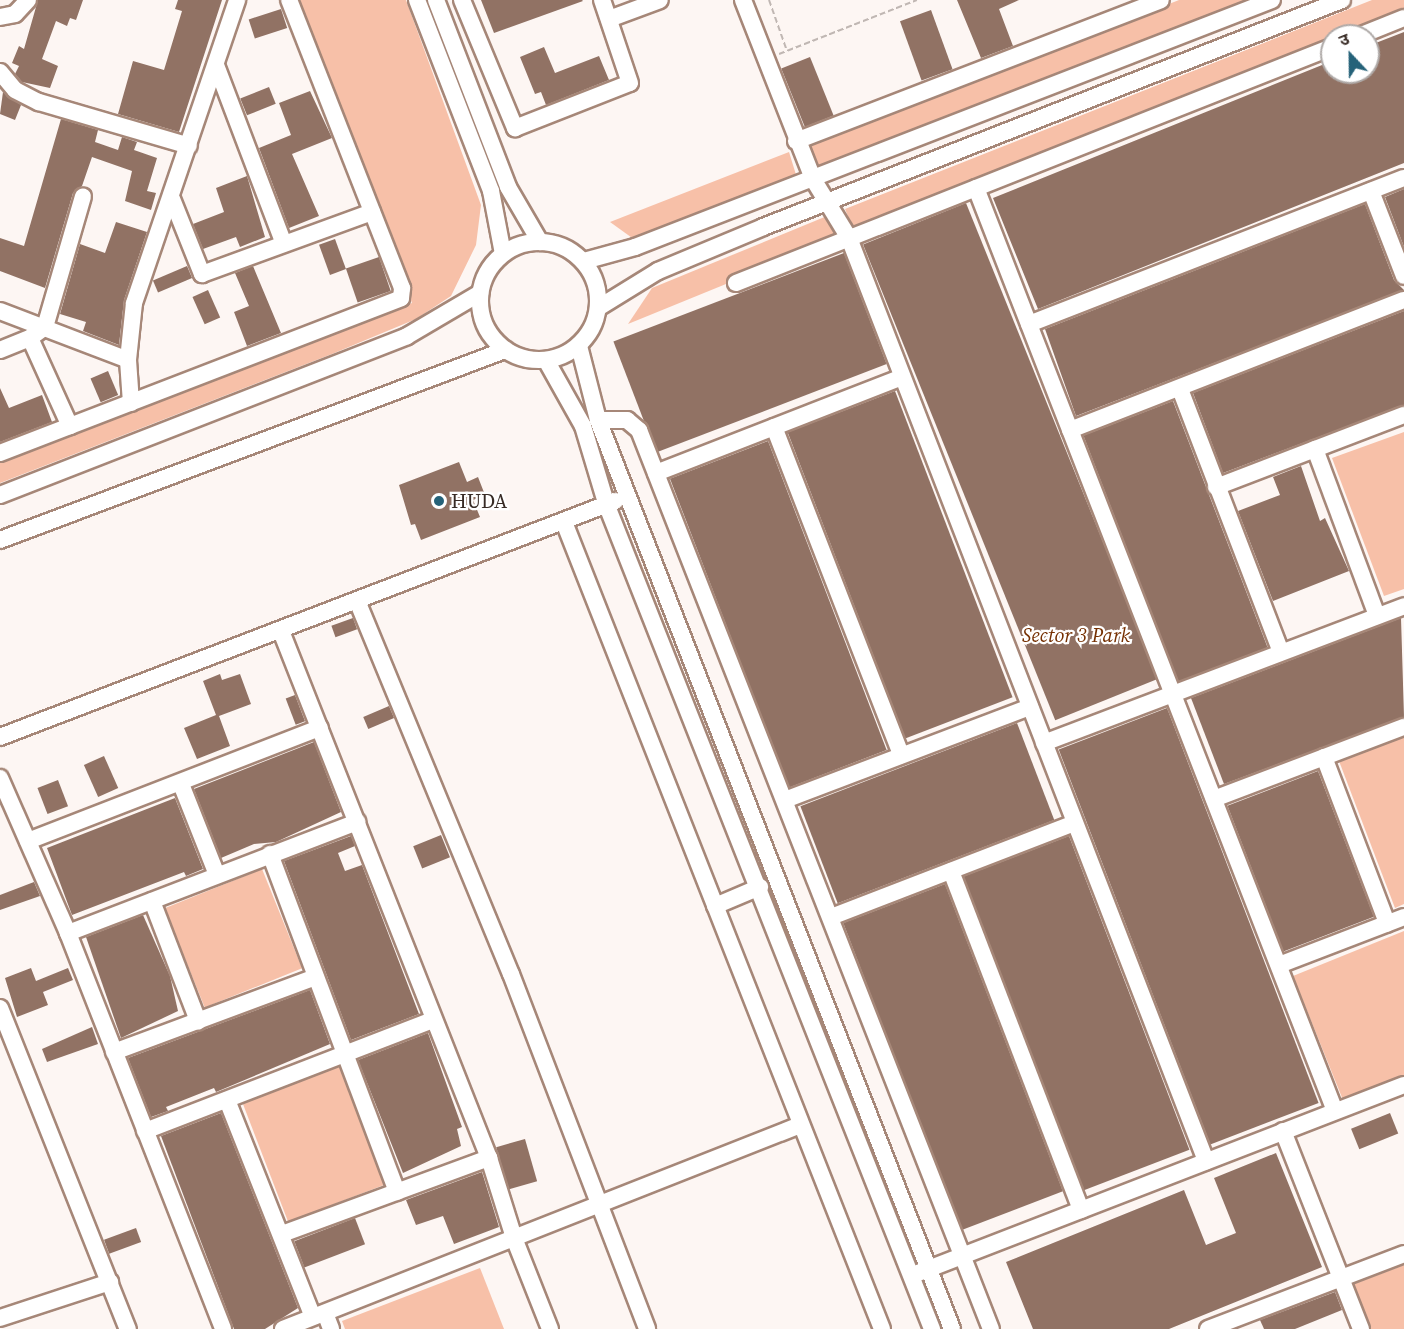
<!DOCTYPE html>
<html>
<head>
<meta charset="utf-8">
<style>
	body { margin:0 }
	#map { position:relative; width:1404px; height:1329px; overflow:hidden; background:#fdf6f3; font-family:"Source Serif 4","Noto Sans Devanagari",serif }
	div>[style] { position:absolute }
	.green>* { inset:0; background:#f7c0a8; transform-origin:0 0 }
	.building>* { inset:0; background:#917264; transform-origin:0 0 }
	.path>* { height:2px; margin-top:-1px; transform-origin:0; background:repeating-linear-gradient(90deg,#c0b7b3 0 6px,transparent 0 9px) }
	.roads { filter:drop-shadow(2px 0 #a68778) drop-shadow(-2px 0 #a68778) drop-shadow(0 2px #a68778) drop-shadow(0 -2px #a68778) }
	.minor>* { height:16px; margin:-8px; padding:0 8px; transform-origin:8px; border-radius:8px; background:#fff }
	.minor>.ring { margin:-8px; padding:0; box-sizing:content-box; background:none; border:16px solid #fff; border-radius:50% }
	.dots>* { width:16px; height:16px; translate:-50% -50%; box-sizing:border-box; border:3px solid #fff; border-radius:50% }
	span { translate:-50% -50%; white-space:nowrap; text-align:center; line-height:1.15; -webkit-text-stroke:4.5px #fff; paint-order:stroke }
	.poi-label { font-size:20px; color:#382b25 }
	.left { translate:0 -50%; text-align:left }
	.park-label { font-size:20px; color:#752f01; font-style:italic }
	.north { position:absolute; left:1320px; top:24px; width:60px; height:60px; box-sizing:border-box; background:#fff; border:2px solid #afaaa8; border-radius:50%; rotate:338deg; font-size:16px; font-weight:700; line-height:24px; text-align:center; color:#382b25 }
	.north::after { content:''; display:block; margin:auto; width:21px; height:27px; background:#256279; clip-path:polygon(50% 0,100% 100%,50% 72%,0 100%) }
</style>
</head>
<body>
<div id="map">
	<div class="green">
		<div style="clip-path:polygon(296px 0,406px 0,481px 205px,476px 245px,451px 296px,416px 319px,332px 354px,0 483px,0 461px,412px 303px)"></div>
		<div style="clip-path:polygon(1179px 0,1253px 0,818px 171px,810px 146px)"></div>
		<div style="clip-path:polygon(1372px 0,1404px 0,1404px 12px,1344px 36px,1332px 36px,1332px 41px,854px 231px,845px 209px)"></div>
		<div style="clip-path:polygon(789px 152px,797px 178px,635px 240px,610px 222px)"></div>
		<div style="clip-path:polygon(827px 216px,836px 239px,628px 324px,652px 288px)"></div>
		<div style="clip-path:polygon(1404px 432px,1404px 589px,1384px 596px,1332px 458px)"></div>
		<div style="clip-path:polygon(1404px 737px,1404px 904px,1395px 908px,1339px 761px)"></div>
		<div style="left:262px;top:869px;width:107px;height:105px;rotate:68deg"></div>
		<div style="clip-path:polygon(1404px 931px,1404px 1075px,1343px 1100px,1293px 976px)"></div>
		<div style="left:339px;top:1064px;width:129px;height:104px;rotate:69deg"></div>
		<div style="clip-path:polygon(1404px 1265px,1404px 1329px,1369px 1329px,1351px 1285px)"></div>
		<div style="clip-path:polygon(480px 1268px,504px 1329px,345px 1329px,342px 1321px)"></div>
	</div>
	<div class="building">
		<div style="clip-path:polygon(38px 0,83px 0,76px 20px,70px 18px,67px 26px,56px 21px,42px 59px,58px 66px,50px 88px,22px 82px,15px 74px,19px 66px,12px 63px,19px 46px,24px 49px)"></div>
		<div style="clip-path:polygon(178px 0,222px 0,179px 132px,118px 114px,133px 61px,164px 70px,182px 11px,175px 9px)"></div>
		<div style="clip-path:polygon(481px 0,582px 0,583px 1px,494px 33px)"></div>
		<div style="clip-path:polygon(957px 0,1019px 0,999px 9px,1013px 46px,981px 58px)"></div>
		<div style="left:281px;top:9px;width:20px;height:34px;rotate:72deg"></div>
		<div style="left:931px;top:10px;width:63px;height:33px;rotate:70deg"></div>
		<div style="clip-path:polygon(1404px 32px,1404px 163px,1038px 309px,993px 198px,1332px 61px,1332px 72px,1368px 72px,1368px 46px)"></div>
		<div style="clip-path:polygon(544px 47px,555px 73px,599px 56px,609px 80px,546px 105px,541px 92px,535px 94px,520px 57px)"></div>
		<div style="left:810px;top:57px;width:63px;height:31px;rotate:68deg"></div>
		<div style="left:269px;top:87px;width:18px;height:31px;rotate:68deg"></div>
		<div style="clip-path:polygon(310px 91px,332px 138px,292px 154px,319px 216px,289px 228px,259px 148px,291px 135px,279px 103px)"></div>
		<div style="clip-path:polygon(3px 92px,21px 105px,15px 120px,0 114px)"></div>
		<div style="clip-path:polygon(61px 119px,98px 130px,95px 142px,118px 150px,122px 137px,137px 142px,134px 150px,157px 158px,147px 191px,156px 193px,151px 210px,125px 201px,132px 171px,92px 157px,82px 186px,73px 193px,45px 288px,0 271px,0 238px,24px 246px)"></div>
		<div style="clip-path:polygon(247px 176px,265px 237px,240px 247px,236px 237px,203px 249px,193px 224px,224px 212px,216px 188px)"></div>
		<div style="clip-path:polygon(1404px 189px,1404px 247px,1385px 197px)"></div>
		<div style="left:966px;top:203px;width:513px;height:111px;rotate:68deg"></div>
		<div style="clip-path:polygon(1365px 204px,1394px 280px,1404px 290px,1076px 416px,1045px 329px)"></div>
		<div style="clip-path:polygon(116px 222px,147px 232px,124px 300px,119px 345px,83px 331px,86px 322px,60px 314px,80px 244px,105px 253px)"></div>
		<div style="left:335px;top:239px;width:32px;height:17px;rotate:70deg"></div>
		<div style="left:844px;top:253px;width:119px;height:247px;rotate:69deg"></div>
		<div style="left:379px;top:257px;width:36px;height:35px;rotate:71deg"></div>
		<div style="left:187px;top:266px;width:13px;height:37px;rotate:67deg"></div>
		<div style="clip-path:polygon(253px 266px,281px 333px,247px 346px,234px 312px,249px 306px,235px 273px)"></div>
		<div style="left:208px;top:290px;width:30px;height:17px;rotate:66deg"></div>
		<div style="clip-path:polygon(1404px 311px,1404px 405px,1223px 473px,1193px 393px)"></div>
		<div style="left:108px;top:371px;width:26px;height:19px;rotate:67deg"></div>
		<div style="clip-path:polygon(0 388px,9px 408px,42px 395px,52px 422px,0 442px)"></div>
		<div style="left:895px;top:391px;width:328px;height:115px;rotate:69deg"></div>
		<div style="left:1173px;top:401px;width:264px;height:96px;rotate:69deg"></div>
		<div style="left:768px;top:441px;width:331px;height:105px;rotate:69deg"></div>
		<div style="clip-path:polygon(459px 462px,467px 482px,478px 477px,485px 495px,473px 500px,480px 517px,421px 540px,415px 524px,411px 525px,399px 485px)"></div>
		<div style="clip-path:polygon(1301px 466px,1320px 521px,1325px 518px,1349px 571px,1273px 601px,1238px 511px,1280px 495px,1273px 477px)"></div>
		<div style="left:353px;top:618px;width:12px;height:23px;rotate:70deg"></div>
		<div style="clip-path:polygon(1401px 618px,1404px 717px,1224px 784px,1191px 698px)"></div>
		<div style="clip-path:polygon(220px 674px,222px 680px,240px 674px,251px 704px,219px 716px,230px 746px,197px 759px,184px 728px,216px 715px,203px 681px)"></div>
		<div style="left:295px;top:695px;width:28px;height:10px;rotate:69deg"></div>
		<div style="left:389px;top:706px;width:13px;height:28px;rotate:67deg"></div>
		<div style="left:1167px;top:708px;width:423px;height:116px;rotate:69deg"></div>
		<div style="left:1017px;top:723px;width:104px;height:232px;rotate:69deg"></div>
		<div style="clip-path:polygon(314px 742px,341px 812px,276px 842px,254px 844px,221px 858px,194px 789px)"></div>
		<div style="left:104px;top:756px;width:35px;height:22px;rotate:66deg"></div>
		<div style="left:1318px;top:771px;width:156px;height:97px;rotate:69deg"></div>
		<div style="left:58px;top:780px;width:28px;height:22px;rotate:69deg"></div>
		<div style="clip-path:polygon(175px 798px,203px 869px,186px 876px,184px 872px,72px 915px,47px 848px)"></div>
		<div style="left:441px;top:835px;width:24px;height:30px;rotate:68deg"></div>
		<div style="clip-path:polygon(351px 836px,355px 846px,338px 853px,345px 871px,362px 865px,419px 1014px,351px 1040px,284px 861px)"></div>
		<div style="left:1069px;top:836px;width:336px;height:113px;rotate:69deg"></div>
		<div style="clip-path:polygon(34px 882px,40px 896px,0 910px,0 895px)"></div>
		<div style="left:945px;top:884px;width:329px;height:109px;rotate:69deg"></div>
		<div style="clip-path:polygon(143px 915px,170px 976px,178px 1011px,121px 1038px,86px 937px)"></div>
		<div style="clip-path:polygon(31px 968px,36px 981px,68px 968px,73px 980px,43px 992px,48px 1005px,17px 1017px,5px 978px)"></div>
		<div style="clip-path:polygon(310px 990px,330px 1044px,216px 1092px,214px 1088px,166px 1107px,168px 1111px,151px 1117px,128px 1058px)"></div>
		<div style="clip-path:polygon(92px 1027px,98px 1044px,47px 1062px,42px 1049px)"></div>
		<div style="clip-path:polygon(428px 1033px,462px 1127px,457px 1129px,461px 1146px,403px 1173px,358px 1060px)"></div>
		<div style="clip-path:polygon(221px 1113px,298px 1308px,265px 1329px,234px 1329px,161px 1136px)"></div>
		<div style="left:1390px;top:1113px;width:22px;height:42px;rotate:68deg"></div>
		<div style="left:525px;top:1139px;width:44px;height:30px;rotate:74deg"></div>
		<div style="clip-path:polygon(1276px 1153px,1322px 1267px,1169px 1329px,1033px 1329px,1006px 1262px,1184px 1190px,1206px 1245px,1236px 1233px,1214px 1178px)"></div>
		<div style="clip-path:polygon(482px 1172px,499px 1227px,454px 1244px,443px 1216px,416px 1225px,406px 1200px)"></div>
		<div style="left:355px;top:1218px;width:28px;height:65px;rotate:69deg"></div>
		<div style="left:136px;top:1228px;width:15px;height:34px;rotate:70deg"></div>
		<div style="clip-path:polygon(1335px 1292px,1342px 1310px,1295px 1329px,1264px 1329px,1260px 1320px)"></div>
	</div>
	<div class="path">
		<div style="left:769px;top:0;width:54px;rotate:70.6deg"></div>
		<div style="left:779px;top:54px;width:148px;rotate:-21.4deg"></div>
	</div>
	<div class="roads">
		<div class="minor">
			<div style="left:417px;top:0;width:205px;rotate:68.8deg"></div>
			<div style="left:491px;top:191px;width:64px;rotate:79.2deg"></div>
			<div style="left:436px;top:0;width:200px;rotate:68.9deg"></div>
			<div style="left:508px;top:187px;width:64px;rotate:59.8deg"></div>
			<div style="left:462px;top:0;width:139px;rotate:67.5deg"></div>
			<div style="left:515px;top:128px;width:123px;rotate:-21.4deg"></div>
			<div style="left:630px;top:83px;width:88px;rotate:-108.6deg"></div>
			<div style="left:743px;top:0;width:192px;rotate:68.6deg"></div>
			<div style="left:813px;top:179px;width:69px;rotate:58.6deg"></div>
			<div style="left:849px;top:238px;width:990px;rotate:68.85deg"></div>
			<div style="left:0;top:17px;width:15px;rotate:-11deg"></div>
			<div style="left:15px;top:14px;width:19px;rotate:-47deg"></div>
			<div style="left:609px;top:19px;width:54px;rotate:-20.4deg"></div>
			<div style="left:1359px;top:36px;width:48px;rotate:-21.8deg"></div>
			<div style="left:216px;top:65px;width:191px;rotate:69.2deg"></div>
			<div style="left:0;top:72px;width:23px;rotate:50deg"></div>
			<div style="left:15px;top:90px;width:27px;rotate:27deg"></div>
			<div style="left:39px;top:102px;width:156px;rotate:16.3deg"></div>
			<div style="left:796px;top:141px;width:391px;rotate:-21.1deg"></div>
			<div style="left:976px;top:188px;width:990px;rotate:68.75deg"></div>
			<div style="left:1371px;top:191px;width:91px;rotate:68.8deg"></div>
			<div style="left:172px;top:199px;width:81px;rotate:68.2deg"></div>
			<div style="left:202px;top:274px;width:181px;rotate:-20deg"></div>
			<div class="ring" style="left:480px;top:242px;width:102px;height:102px"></div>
			<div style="left:584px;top:261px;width:53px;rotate:-15.4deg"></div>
			<div style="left:635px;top:247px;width:683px;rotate:-21.19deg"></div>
			<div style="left:736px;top:283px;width:641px;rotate:-21.6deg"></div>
			<div style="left:598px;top:308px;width:70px;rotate:-31.7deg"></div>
			<div style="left:658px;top:271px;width:114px;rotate:-22.7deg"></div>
			<div style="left:763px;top:227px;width:622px;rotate:-21.41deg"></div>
			<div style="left:0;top:311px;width:137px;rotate:20.9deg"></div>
			<div style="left:1029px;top:324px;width:402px;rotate:-21.3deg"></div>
			<div style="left:30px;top:338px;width:19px;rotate:-36deg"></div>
			<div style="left:45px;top:327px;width:136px;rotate:-73.8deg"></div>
			<div style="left:579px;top:346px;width:76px;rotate:75.6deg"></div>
			<div style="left:598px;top:420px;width:975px;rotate:68.72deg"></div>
			<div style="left:0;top:350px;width:32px;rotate:-22deg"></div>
			<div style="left:30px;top:338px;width:97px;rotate:65.6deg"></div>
			<div style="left:546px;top:360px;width:76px;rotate:60.7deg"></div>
			<div style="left:583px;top:426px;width:84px;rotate:73.3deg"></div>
			<div style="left:607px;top:506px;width:885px;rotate:68.45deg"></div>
			<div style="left:1180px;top:389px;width:282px;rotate:69deg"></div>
			<div style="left:131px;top:403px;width:43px;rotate:-94deg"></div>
			<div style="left:128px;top:360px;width:57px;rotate:-84deg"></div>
			<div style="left:134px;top:303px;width:320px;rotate:-71.2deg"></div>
			<div style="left:598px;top:420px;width:29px"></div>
			<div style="left:627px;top:420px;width:16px;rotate:40deg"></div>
			<div style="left:639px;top:430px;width:965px;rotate:68.62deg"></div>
			<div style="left:774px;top:427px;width:352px;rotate:68.8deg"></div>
			<div style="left:1070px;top:430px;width:358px;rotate:-21.3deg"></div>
			<div style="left:1315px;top:449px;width:178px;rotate:69.6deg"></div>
			<div style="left:0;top:453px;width:430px;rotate:-21.1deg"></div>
			<div style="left:401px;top:298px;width:10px;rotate:-84deg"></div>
			<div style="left:402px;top:288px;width:309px;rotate:-111.4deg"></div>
			<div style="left:656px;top:473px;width:264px;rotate:-21.3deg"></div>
			<div style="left:1216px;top:487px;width:201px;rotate:-21deg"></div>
			<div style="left:0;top:495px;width:437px;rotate:-21.3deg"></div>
			<div style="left:407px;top:336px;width:85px;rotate:-30.5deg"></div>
			<div style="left:564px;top:522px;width:867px;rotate:68.49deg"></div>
			<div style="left:0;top:540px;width:540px;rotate:-20.62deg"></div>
			<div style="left:358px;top:603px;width:401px;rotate:67.6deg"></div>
			<div style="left:511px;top:974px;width:380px;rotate:69deg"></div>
			<div style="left:281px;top:631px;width:567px;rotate:68.46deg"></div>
			<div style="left:489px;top:1158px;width:84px;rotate:72.6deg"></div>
			<div style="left:514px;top:1238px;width:98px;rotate:68.4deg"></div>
			<div style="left:0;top:737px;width:659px;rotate:-20.99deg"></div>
			<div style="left:1044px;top:743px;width:385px;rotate:-20.8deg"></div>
			<div style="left:1324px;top:757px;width:178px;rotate:69.2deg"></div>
			<div style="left:0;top:778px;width:169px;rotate:66.3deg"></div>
			<div style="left:68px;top:933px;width:425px;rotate:68.6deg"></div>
			<div style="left:181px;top:784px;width:98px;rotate:68.4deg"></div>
			<div style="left:1214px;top:799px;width:203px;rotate:-20.8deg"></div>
			<div style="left:785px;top:800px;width:262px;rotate:-20.8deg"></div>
			<div style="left:28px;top:841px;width:313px;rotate:-21.2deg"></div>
			<div style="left:270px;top:854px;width:361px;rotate:69.4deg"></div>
			<div style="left:951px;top:871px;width:363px;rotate:69deg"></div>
			<div style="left:152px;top:901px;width:129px;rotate:69deg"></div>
			<div style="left:715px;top:906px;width:49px;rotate:-22.9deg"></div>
			<div style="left:831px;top:917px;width:261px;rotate:-21.1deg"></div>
			<div style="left:68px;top:933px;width:310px;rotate:-21deg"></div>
			<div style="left:1279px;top:965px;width:134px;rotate:-21deg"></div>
			<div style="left:0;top:1008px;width:346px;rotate:68.3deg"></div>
			<div style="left:114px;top:1052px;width:215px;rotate:-20.4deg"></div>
			<div style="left:227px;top:1100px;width:233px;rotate:68.4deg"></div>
			<div style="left:145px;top:1131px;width:308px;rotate:-21.1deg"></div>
			<div style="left:1283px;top:1131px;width:213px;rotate:68.5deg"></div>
			<div style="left:282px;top:1234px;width:221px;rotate:-20.2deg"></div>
			<div style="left:918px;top:1273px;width:521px;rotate:-21.15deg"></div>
			<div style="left:325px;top:1313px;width:17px;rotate:69deg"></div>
			<div style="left:0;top:1318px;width:116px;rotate:-18.1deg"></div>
			<div style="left:283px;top:1329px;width:556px;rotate:-21.53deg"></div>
			<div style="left:1208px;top:1329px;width:210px;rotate:-20.9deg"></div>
		</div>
	</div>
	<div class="dots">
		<div style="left:439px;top:501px;background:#256279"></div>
	</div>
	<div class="poi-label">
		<span class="left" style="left:451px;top:501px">HUDA</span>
	</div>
	<div class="park-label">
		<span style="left:1076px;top:635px">Sector 3 Park</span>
	</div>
	<div class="north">उ</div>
</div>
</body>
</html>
